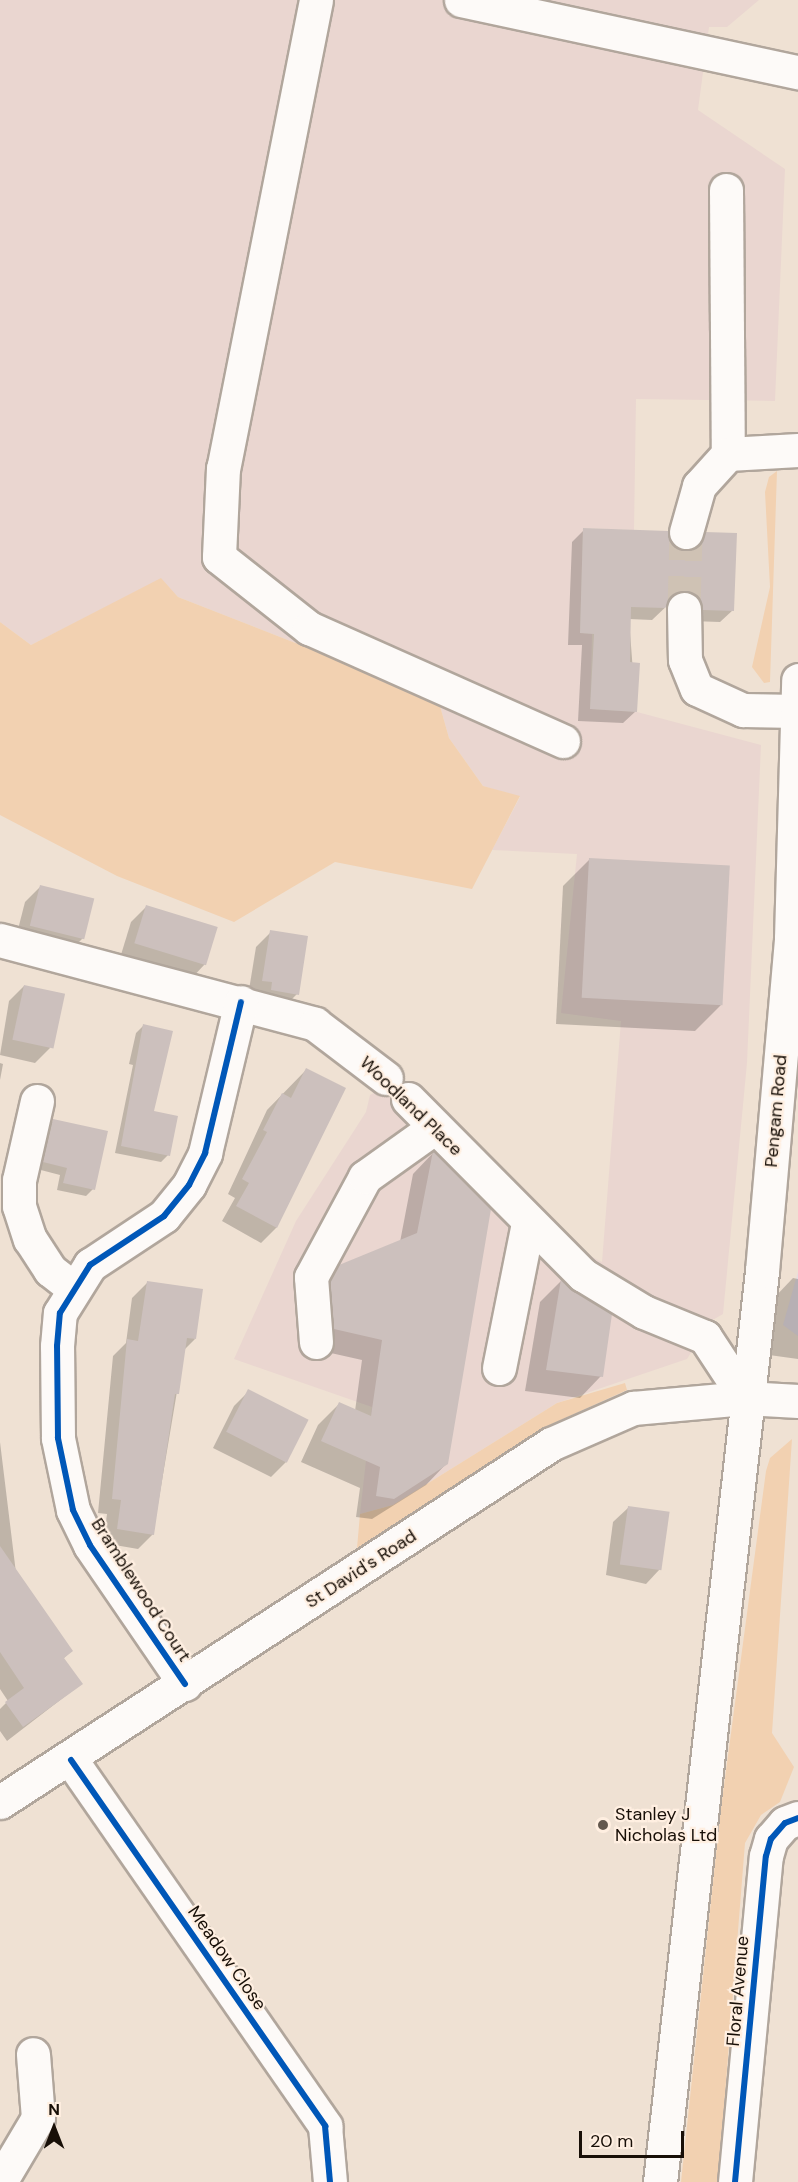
<!DOCTYPE html>
<html>
<head>
<meta charset="utf-8">
<style>
	body { margin:0 }
	#map { position:relative; width:798px; height:2182px; overflow:hidden; background:#efe1d3; font-family:"DM Sans",sans-serif }
	div>[style] { position:absolute }
	.commercial>* { inset:0; background:#e5dce1 }
	.industrial>* { inset:0; background:#ead6d0 }
	.green>* { inset:0; background:#f2d1b1 }
	.shadow>* { inset:0; background:#0003 }
	.building>* { inset:0; background:#ccc0bd; transform-origin:0 0 }
	.minor-tunnel>* { height:33px; margin-top:-16.5px; transform-origin:0; background:repeating-linear-gradient(90deg,#cfc2b4 0 33px,transparent 0 49px) }
	.roads { filter:drop-shadow(2px 0 #b1a69c) drop-shadow(-2px 0 #b1a69c) drop-shadow(0 2px #b1a69c) drop-shadow(0 -2px #b1a69c) }
	.minor>* { height:33px; margin:-16.5px; padding:0 16.5px; transform-origin:16.5px; border-radius:16.5px; background:#fdfaf8 }
	.major>* { height:33px; margin:-16.5px; padding:0 16.5px; transform-origin:16.5px; border-radius:16.5px; background:#fdfaf8 }
	.cycleway>* { height:6px; margin:-3px; padding:0 3px; transform-origin:3px; border-radius:3px; background:#0057b8 }
	.dots>* { width:16px; height:16px; translate:-50% -50%; box-sizing:border-box; border:3px solid #ffefe1; border-radius:50% }
	span { translate:-50% -50%; white-space:nowrap; text-align:center; line-height:1.15; -webkit-text-stroke:4.5px #ffefe1; paint-order:stroke }
	.street-label { font-size:18px; color:#180f07 }
	.poi-label { font-size:18px; color:#180f07 }
	.left { translate:0 -50%; text-align:left }
	.north { position:absolute; left:24px; top:2098px; width:60px; height:60px; -webkit-text-stroke:4px #ffefe1; paint-order:stroke; rotate:0deg; font-size:16px; font-weight:700; line-height:24px; text-align:center; color:#180f07 }
	.north::after { content:''; display:block; margin:auto; width:21px; height:27px; background:#180f07; clip-path:polygon(50% 0,100% 100%,50% 72%,0 100%) }
	.scale { position:absolute; left:579px; top:2131px; width:105px; height:27px; box-sizing:border-box; border:3px solid #180f07; border-top:0; padding-left:8px; font-size:18px; line-height:21px; white-space:nowrap; color:#180f07; -webkit-text-stroke:4px #ffefe1; paint-order:stroke }
</style>
</head>
<body>
<div id="map">
	<div class="commercial">
		<div style="clip-path:polygon(798px 1272px,798px 1336px,783px 1325px)"></div>
	</div>
	<div class="industrial">
		<div style="clip-path:polygon(0 0,759px 0,727px 27px,709px 27px,698px 110px,785px 169px,775px 401px,636px 399px,634px 530px,583px 528px,580px 633px,592px 634px,590px 709px,637px 712px,761px 745px,747px 1063px,723px 1314px,711px 1321px,687px 1359px,557px 1403px,393px 1505px,360px 1514px,372px 1407px,234px 1359px,296px 1221px,366px 1112px,370px 1095px,401px 1079px,574px 1248px,602px 1262px,621px 1021px,561px 1013px,577px 854px,492px 850px,520px 797px,483px 786px,449px 738px,438px 699px,178px 597px,161px 579px,31px 645px,0 622px)"></div>
	</div>
	<div class="green">
		<div style="clip-path:polygon(777px 471px,770px 682px,764px 683px,752px 667px,770px 587px,765px 492px,769px 477px)"></div>
		<div style="clip-path:polygon(161px 578px,178px 597px,438px 699px,449px 738px,483px 786px,520px 796px,472px 889px,335px 862px,234px 922px,117px 876px,0 815px,0 622px,31px 645px)"></div>
		<div style="clip-path:polygon(625px 1383px,627px 1390px,543px 1428px,357px 1548px,360px 1514px,393px 1505px,557px 1403px)"></div>
		<div style="clip-path:polygon(792px 1439px,772px 1733px,794px 1767px,780px 1802px,761px 1815px,745px 1843px,718px 2182px,681px 2182px,721px 1808px,766px 1471px,770px 1458px)"></div>
	</div>
	<div class="shadow">
		<div style="clip-path:polygon(584px 530px,681px 552px,706px 534px,733px 610px,720px 622px,691px 621px,671px 602px,652px 620px,629px 619px,636px 711px,623px 723px,578px 721px,582px 645px,568px 645px,572px 542px)"></div>
		<div style="clip-path:polygon(589px 860px,721px 1005px,695px 1031px,556px 1024px,563px 886px)"></div>
		<div style="clip-path:polygon(40px 887px,83px 938px,68px 953px,15px 941px,25px 902px)"></div>
		<div style="clip-path:polygon(146px 907px,205px 964px,190px 980px,120px 958px,131px 922px)"></div>
		<div style="clip-path:polygon(271px 932px,297px 994px,282px 1009px,248px 996px,256px 947px)"></div>
		<div style="clip-path:polygon(24px 986px,50px 1048px,35px 1063px,0 1055px,9px 1001px)"></div>
		<div style="clip-path:polygon(143px 1026px,152px 1112px,168px 1155px,161px 1162px,115px 1153px,133px 1065px,129px 1064px,136px 1033px)"></div>
		<div style="clip-path:polygon(0 1063px,3px 1064px,0 1080px)"></div>
		<div style="clip-path:polygon(306px 1070px,344px 1089px,276px 1228px,261px 1243px,222px 1221px,235px 1198px,228px 1194px,267px 1110px)"></div>
		<div style="clip-path:polygon(53px 1121px,93px 1189px,86px 1196px,57px 1190px,60px 1175px,37px 1169px,46px 1128px)"></div>
		<div style="clip-path:polygon(433px 1153px,447px 1463px,426px 1485px,372px 1519px,356px 1517px,360px 1488px,301px 1462px,318px 1425px,339px 1404px,355px 1411px,362px 1360px,313px 1349px,318px 1288px,339px 1267px,400px 1242px,413px 1174px)"></div>
		<div style="clip-path:polygon(793px 1278px,798px 1279px,798px 1359px,769px 1355px,762px 1347px,772px 1300px)"></div>
		<div style="clip-path:polygon(561px 1281px,610px 1315px,601px 1376px,580px 1398px,525px 1391px,540px 1302px)"></div>
		<div style="clip-path:polygon(147px 1283px,195px 1339px,184px 1350px,153px 1534px,138px 1549px,103px 1543px,107px 1514px,98px 1513px,113px 1356px,126px 1343px,132px 1298px)"></div>
		<div style="clip-path:polygon(249px 1391px,286px 1462px,271px 1477px,213px 1448px,234px 1406px)"></div>
		<div style="clip-path:polygon(0 1442px,16px 1573px,71px 1651px,63px 1659px,81px 1684px,7px 1741px,0 1731px,0 1709px,8px 1701px,0 1689px)"></div>
		<div style="clip-path:polygon(629px 1507px,660px 1569px,646px 1584px,606px 1575px,613px 1522px)"></div>
	</div>
	<div class="building">
		<div style="clip-path:polygon(583px 528px,668px 531px,672px 545px,681px 550px,699px 546px,705px 532px,737px 533px,734px 611px,703px 610px,700px 599px,684px 590px,674px 593px,665px 608px,631px 607px,630px 662px,640px 663px,637px 712px,590px 709px,594px 634px,580px 633px)"></div>
		<div style="left:589px;top:858px;width:141px;height:140px;rotate:3deg"></div>
		<div style="left:40px;top:885px;width:56px;height:42px;rotate:14deg"></div>
		<div style="left:146px;top:905px;width:75px;height:40px;rotate:17deg"></div>
		<div style="clip-path:polygon(270px 930px,308px 936px,299px 995px,271px 990px,272px 982px,262px 981px)"></div>
		<div style="left:24px;top:985px;width:42px;height:56px;rotate:12deg"></div>
		<div style="clip-path:polygon(143px 1024px,173px 1031px,154px 1111px,178px 1116px,170px 1156px,121px 1146px)"></div>
		<div style="clip-path:polygon(306px 1068px,346px 1088px,277px 1228px,236px 1206px,249px 1183px,242px 1179px,267px 1132px,263px 1130px,282px 1093px,291px 1098px)"></div>
		<div style="clip-path:polygon(53px 1119px,108px 1131px,95px 1190px,63px 1183px,67px 1168px,43px 1162px)"></div>
		<div style="clip-path:polygon(433px 1151px,491px 1209px,448px 1464px,394px 1499px,376px 1496px,380px 1467px,321px 1441px,339px 1402px,371px 1416px,382px 1340px,334px 1329px,330px 1281px,339px 1265px,417px 1233px)"></div>
		<div style="clip-path:polygon(561px 1279px,612px 1314px,603px 1377px,546px 1370px)"></div>
		<div style="clip-path:polygon(147px 1281px,203px 1289px,196px 1339px,187px 1338px,179px 1394px,175px 1394px,154px 1535px,117px 1529px,121px 1500px,112px 1499px,127px 1339px,138px 1341px)"></div>
		<div style="left:248px;top:1389px;width:68px;height:48px;rotate:27deg"></div>
		<div style="left:628px;top:1506px;width:42px;height:59px;rotate:8deg"></div>
		<div style="clip-path:polygon(0 1546px,73px 1651px,64px 1658px,83px 1684px,23px 1727px,5px 1702px,24px 1688px,0 1652px)"></div>
	</div>
	<div class="minor-tunnel">
		<div style="left:684px;top:609px;width:77px;rotate:-88.5deg"></div>
	</div>
	<div class="roads">
		<div class="minor">
			<div style="left:316px;top:0;width:477px;rotate:101.2deg"></div>
			<div style="left:223px;top:468px;width:89px;rotate:92.6deg"></div>
			<div style="left:219px;top:557px;width:115px;rotate:38.3deg"></div>
			<div style="left:309px;top:628px;width:278px;rotate:24deg"></div>
			<div style="left:461px;top:0;width:345px;rotate:12.1deg"></div>
			<div style="left:726px;top:190px;width:264px;rotate:89.6deg"></div>
			<div style="left:686px;top:532px;width:48px;rotate:-74.2deg"></div>
			<div style="left:699px;top:486px;width:43px;rotate:-47.8deg"></div>
			<div style="left:728px;top:454px;width:70px;rotate:-3.3deg"></div>
			<div style="left:684px;top:609px;width:51px;rotate:88.9deg"></div>
			<div style="left:685px;top:660px;width:31px;rotate:68deg"></div>
			<div style="left:697px;top:689px;width:51px;rotate:24.5deg"></div>
			<div style="left:743px;top:710px;width:54px;rotate:1.1deg"></div>
			<div style="left:0;top:940px;width:326px;rotate:14.9deg"></div>
			<div style="left:315px;top:1024px;width:89px;rotate:37.3deg"></div>
			<div style="left:408px;top:1099px;width:248px;rotate:45.2deg"></div>
			<div style="left:583px;top:1275px;width:71px;rotate:31.2deg"></div>
			<div style="left:644px;top:1312px;width:66px;rotate:22.3deg"></div>
			<div style="left:705px;top:1337px;width:73px;rotate:56.7deg"></div>
			<div style="left:745px;top:1398px;width:53px;rotate:3.2deg"></div>
			<div style="left:37px;top:1101px;width:81px;rotate:102.8deg"></div>
			<div style="left:19px;top:1180px;width:26px;rotate:90deg"></div>
			<div style="left:19px;top:1206px;width:35px;rotate:72deg"></div>
			<div style="left:30px;top:1239px;width:37px;rotate:57deg"></div>
			<div style="left:50px;top:1270px;width:29px;rotate:38deg"></div>
			<div style="left:316px;top:1342px;width:65px;rotate:-94.4deg"></div>
			<div style="left:311px;top:1277px;width:114px;rotate:-61.6deg"></div>
			<div style="left:365px;top:1177px;width:86px;rotate:-35.5deg"></div>
			<div style="left:499px;top:1368px;width:148px;rotate:-78.7deg"></div>
			<div style="left:185px;top:1684px;width:168px;rotate:-124.4deg"></div>
			<div style="left:90px;top:1545px;width:39px;rotate:-116deg"></div>
			<div style="left:73px;top:1510px;width:74px;rotate:-101.8deg"></div>
			<div style="left:58px;top:1438px;width:92px;rotate:-90.6deg"></div>
			<div style="left:57px;top:1346px;width:33px;rotate:-85deg"></div>
			<div style="left:60px;top:1313px;width:57px;rotate:-58deg"></div>
			<div style="left:90px;top:1265px;width:89px;rotate:-33.5deg"></div>
			<div style="left:164px;top:1216px;width:40px;rotate:-51deg"></div>
			<div style="left:189px;top:1185px;width:36px;rotate:-63deg"></div>
			<div style="left:205px;top:1153px;width:155px;rotate:-76.6deg"></div>
			<div style="left:71px;top:1760px;width:446px;rotate:55.2deg"></div>
			<div style="left:325px;top:2126px;width:56px;rotate:84.9deg"></div>
			<div style="left:0;top:2182px;width:74px;rotate:-59.3deg"></div>
			<div style="left:38px;top:2118px;width:64px;rotate:-94.5deg"></div>
			<div style="left:735px;top:2182px;width:327px;rotate:-84.6deg"></div>
			<div style="left:766px;top:1856px;width:18px;rotate:-74deg"></div>
			<div style="left:771px;top:1839px;width:21px;rotate:-49deg"></div>
			<div style="left:785px;top:1823px;width:14px;rotate:-21deg"></div>
		</div>
		<div class="major">
			<div style="left:0;top:1802px;width:657px;rotate:-33.01deg"></div>
			<div style="left:551px;top:1444px;width:90px;rotate:-23.7deg"></div>
			<div style="left:633px;top:1408px;width:112px;rotate:-5.1deg"></div>
			<div style="left:660px;top:2182px;width:917px;rotate:-83.61deg"></div>
			<div style="left:762px;top:1271px;width:334px;rotate:-85deg"></div>
			<div style="left:791px;top:938px;width:258px;rotate:-88.4deg"></div>
		</div>
	</div>
	<div class="cycleway">
		<div style="left:185px;top:1684px;width:168px;rotate:-124.4deg"></div>
		<div style="left:90px;top:1545px;width:39px;rotate:-116deg"></div>
		<div style="left:73px;top:1510px;width:74px;rotate:-101.8deg"></div>
		<div style="left:58px;top:1438px;width:92px;rotate:-90.6deg"></div>
		<div style="left:57px;top:1346px;width:33px;rotate:-85deg"></div>
		<div style="left:60px;top:1313px;width:57px;rotate:-58deg"></div>
		<div style="left:90px;top:1265px;width:89px;rotate:-33.5deg"></div>
		<div style="left:164px;top:1216px;width:40px;rotate:-51deg"></div>
		<div style="left:189px;top:1185px;width:36px;rotate:-63deg"></div>
		<div style="left:205px;top:1153px;width:155px;rotate:-76.6deg"></div>
		<div style="left:71px;top:1760px;width:446px;rotate:55.2deg"></div>
		<div style="left:325px;top:2126px;width:56px;rotate:84.9deg"></div>
		<div style="left:735px;top:2182px;width:327px;rotate:-84.6deg"></div>
		<div style="left:766px;top:1856px;width:18px;rotate:-74deg"></div>
		<div style="left:771px;top:1839px;width:21px;rotate:-49deg"></div>
		<div style="left:785px;top:1823px;width:14px;rotate:-21deg"></div>
	</div>
	<div class="dots">
		<div style="left:603px;top:1825px;background:#63584e"></div>
	</div>
	<div class="street-label">
		<span style="left:411px;top:1106px;rotate:44deg">Woodland Place</span>
		<span style="left:776px;top:1111px;rotate:-85deg">Pengam Road</span>
		<span style="left:361px;top:1569px;rotate:-33deg">St David's Road</span>
		<span style="left:141px;top:1590px;rotate:57deg">Bramblewood Court</span>
		<span style="left:227px;top:1958px;rotate:55deg">Meadow Close</span>
		<span style="left:738px;top:1991px;rotate:-85deg">Floral Avenue</span>
	</div>
	<div class="poi-label">
		<span class="left" style="left:615px;top:1825px">Stanley J<br>Nicholas Ltd</span>
	</div>
	<div class="north">N</div>
	<div class="scale">20 m</div>
</div>
</body>
</html>
